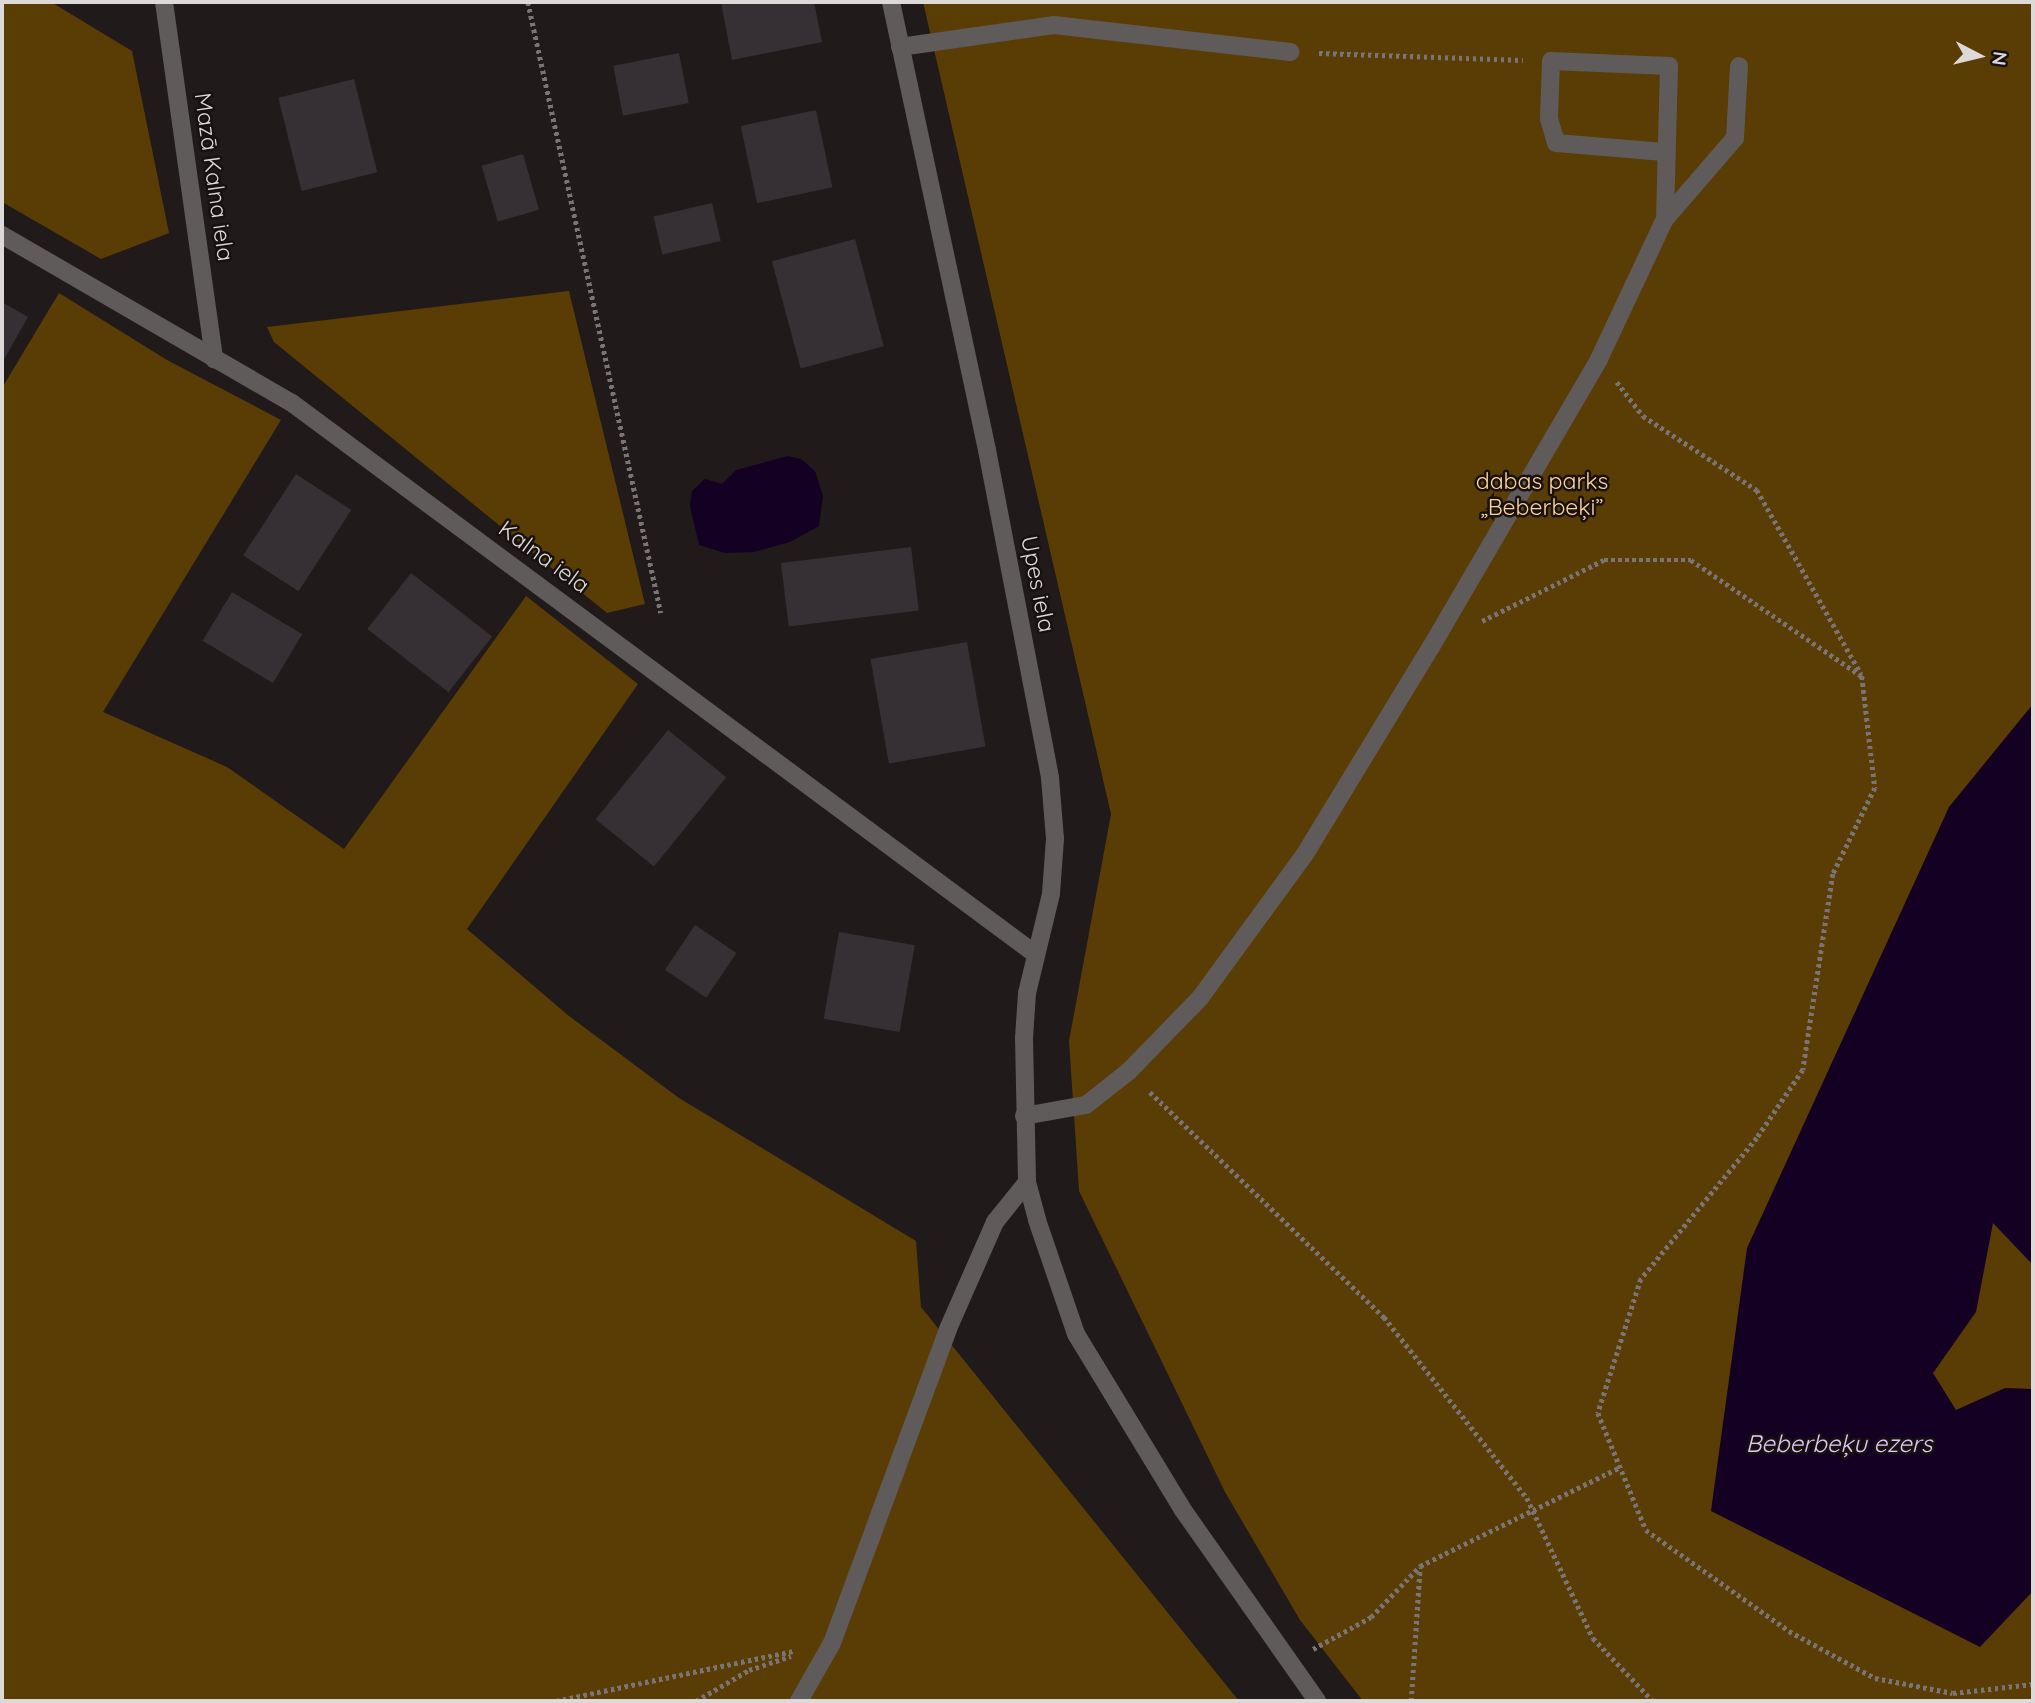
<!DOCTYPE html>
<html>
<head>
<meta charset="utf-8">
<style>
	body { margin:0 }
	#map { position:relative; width:2035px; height:1703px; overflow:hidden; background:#201a1a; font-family:Quicksand,sans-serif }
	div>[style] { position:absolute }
	.green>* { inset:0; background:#5a3c05 }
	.water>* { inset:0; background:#140022 }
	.building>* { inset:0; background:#363034; transform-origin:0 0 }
	.path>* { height:4.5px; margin-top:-2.25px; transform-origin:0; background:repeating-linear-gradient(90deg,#7a7474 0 3.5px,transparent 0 7px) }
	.lane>* { height:18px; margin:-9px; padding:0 9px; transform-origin:9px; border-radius:9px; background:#5f5b5a }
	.street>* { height:18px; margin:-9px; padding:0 9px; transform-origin:9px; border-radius:9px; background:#5f5b5a }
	span { translate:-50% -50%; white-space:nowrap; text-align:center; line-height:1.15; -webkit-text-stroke:5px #171111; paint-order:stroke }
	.street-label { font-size:23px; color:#ded9d9 }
	.park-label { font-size:23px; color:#ffd395 }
	.water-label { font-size:24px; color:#e3c8f6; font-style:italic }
	.frame { position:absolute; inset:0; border:4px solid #ded9d9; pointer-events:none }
	.north { position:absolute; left:1944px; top:21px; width:70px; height:70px; -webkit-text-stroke:5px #171111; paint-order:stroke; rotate:97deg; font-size:19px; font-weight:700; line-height:28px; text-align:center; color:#ded9d9 }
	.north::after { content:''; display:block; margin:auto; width:24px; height:32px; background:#ded9d9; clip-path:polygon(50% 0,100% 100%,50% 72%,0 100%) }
</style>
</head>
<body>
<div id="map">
	<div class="green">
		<div style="clip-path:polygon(2px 2px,51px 2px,132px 51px,169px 233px,101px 259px,2px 202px)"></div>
		<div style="clip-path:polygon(923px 2px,2033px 2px,2033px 1701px,1363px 1701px,1300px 1620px,1225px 1492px,1079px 1191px,1069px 1041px,1111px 814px)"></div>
		<div style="clip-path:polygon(569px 291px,645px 604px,607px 613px,274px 342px,267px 327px)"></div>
		<div style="clip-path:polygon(59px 293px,167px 360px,281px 420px,103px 712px,227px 767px,344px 849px,526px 596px,638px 684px,467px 929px,569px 1016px,679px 1098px,916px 1241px,921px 1307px,1239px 1701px,2px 1701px,2px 388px)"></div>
	</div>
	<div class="water">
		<div style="clip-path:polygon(788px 456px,801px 459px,815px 471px,823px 496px,819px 526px,790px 542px,754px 552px,725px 553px,699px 545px,690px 506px,692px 491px,705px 479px,722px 484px,736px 470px)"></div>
		<div style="clip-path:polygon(2033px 704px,2033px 1265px,1993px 1223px,1976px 1312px,1933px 1373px,1956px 1410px,2005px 1388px,2033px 1389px,2033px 1591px,1980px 1647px,1711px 1511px,1747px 1248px,1949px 807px)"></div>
	</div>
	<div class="building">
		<div style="clip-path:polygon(721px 2px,814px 2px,822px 42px,732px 60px)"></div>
		<div style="left:679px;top:53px;width:51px;height:67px;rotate:79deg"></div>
		<div style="left:354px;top:79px;width:96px;height:78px;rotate:76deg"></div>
		<div style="left:816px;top:110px;width:79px;height:77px;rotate:78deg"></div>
		<div style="left:523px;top:154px;width:58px;height:43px;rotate:74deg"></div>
		<div style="left:712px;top:203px;width:39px;height:60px;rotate:77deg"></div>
		<div style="left:855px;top:239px;width:111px;height:86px;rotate:75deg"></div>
		<div style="clip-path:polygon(2px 302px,28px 317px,2px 363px)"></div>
		<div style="left:296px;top:474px;width:66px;height:97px;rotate:33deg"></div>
		<div style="left:911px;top:547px;width:64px;height:131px;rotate:83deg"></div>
		<div style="left:411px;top:573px;width:103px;height:71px;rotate:38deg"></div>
		<div style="left:232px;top:592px;width:82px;height:57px;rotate:31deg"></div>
		<div style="left:967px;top:642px;width:106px;height:98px;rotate:80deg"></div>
		<div style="left:668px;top:730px;width:75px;height:115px;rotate:39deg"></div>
		<div style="left:695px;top:925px;width:50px;height:54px;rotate:34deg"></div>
		<div style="left:839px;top:932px;width:77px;height:88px;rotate:10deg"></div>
	</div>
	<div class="path">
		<div style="left:528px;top:2px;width:625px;rotate:77.72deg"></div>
		<div style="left:1319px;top:53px;width:204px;rotate:2deg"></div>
		<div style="left:1617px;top:382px;width:43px;rotate:52.6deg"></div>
		<div style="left:1643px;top:416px;width:136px;rotate:33deg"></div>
		<div style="left:1757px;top:490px;width:211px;rotate:60.5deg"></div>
		<div style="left:1482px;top:621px;width:136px;rotate:-26.6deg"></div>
		<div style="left:1604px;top:560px;width:87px"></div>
		<div style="left:1691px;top:560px;width:207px;rotate:34.2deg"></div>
		<div style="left:1862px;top:676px;width:113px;rotate:83.4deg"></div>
		<div style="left:1875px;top:788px;width:96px;rotate:116deg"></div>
		<div style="left:1833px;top:874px;width:198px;rotate:98.7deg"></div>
		<div style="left:1803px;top:1070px;width:82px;rotate:124.1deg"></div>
		<div style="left:1757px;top:1138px;width:183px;rotate:129.4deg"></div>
		<div style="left:1641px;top:1279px;width:141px;rotate:107.8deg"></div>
		<div style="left:1598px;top:1413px;width:126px;rotate:67.7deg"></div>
		<div style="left:1646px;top:1530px;width:175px;rotate:35.2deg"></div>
		<div style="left:1789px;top:1631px;width:98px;rotate:28.7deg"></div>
		<div style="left:1875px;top:1678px;width:79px;rotate:10.9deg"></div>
		<div style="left:1953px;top:1693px;width:81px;rotate:-6.4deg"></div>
		<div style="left:1150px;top:1092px;width:325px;rotate:43.9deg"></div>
		<div style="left:1384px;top:1317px;width:231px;rotate:51.7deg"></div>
		<div style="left:1527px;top:1498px;width:155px;rotate:64.8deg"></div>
		<div style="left:1593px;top:1638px;width:87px;rotate:46.4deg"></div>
		<div style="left:1313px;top:1649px;width:66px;rotate:-28.9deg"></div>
		<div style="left:1371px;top:1617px;width:71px;rotate:-46.1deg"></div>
		<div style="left:1420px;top:1566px;width:223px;rotate:-26.3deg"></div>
		<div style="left:556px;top:1701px;width:242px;rotate:-11.9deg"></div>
		<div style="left:696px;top:1701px;width:61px;rotate:-30.3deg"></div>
		<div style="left:749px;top:1670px;width:44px;rotate:-18.4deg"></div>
		<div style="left:1411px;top:1701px;width:134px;rotate:-86.2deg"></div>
	</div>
	<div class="lane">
		<div style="left:900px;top:47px;width:156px;rotate:-8.1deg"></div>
		<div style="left:1054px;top:25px;width:238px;rotate:6.5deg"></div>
		<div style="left:1664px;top:152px;width:108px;rotate:-175.2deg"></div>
		<div style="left:1556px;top:143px;width:26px;rotate:-106deg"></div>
		<div style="left:1549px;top:118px;width:57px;rotate:-88deg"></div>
		<div style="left:1551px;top:61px;width:118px;rotate:2.4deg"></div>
		<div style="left:1669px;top:66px;width:153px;rotate:91.5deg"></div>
		<div style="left:1431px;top:647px;width:333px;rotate:-59.7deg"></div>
		<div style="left:1599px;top:359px;width:155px;rotate:-64.8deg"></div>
		<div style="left:1665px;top:219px;width:107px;rotate:-49.2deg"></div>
		<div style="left:1735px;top:138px;width:72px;rotate:-86.8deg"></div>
	</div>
	<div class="street">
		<div style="left:164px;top:2px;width:361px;rotate:82deg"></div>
		<div style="left:891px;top:2px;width:458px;rotate:77.9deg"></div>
		<div style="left:987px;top:450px;width:334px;rotate:79.1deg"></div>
		<div style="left:1050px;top:778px;width:61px;rotate:85.3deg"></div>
		<div style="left:1055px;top:839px;width:55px;rotate:94.2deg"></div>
		<div style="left:1051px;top:894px;width:102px;rotate:103.6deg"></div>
		<div style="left:1027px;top:993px;width:45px;rotate:93.8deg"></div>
		<div style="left:1024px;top:1038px;width:144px;rotate:88.8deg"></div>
		<div style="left:1027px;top:1182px;width:39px;rotate:75deg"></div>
		<div style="left:1037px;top:1220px;width:120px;rotate:71.1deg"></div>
		<div style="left:1076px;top:1334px;width:206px;rotate:58.7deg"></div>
		<div style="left:1183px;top:1510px;width:233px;rotate:54.9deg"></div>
		<div style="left:2px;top:235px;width:335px;rotate:30.1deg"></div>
		<div style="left:292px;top:403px;width:924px;rotate:36.55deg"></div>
		<div style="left:1024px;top:1116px;width:63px;rotate:-10.1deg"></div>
		<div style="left:1086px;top:1105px;width:55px;rotate:-38.3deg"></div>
		<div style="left:1129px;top:1071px;width:102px;rotate:-45.8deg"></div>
		<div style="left:1200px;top:998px;width:178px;rotate:-53.9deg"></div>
		<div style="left:1305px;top:854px;width:242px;rotate:-58.7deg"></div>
		<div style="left:799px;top:1701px;width:67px;rotate:-60.4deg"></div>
		<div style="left:832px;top:1643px;width:335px;rotate:-69.7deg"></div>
		<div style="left:948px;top:1329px;width:117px;rotate:-66.3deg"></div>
		<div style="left:995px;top:1222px;width:51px;rotate:-51.3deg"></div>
	</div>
	<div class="street-label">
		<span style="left:214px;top:177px;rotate:82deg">Mazā Kalna iela</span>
		<span style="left:544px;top:557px;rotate:36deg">Kalna iela</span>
		<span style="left:1038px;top:584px;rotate:79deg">Upes iela</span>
	</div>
	<div class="park-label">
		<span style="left:1542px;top:494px">dabas parks<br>„Beberbeķi”</span>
	</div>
	<div class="water-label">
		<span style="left:1839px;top:1444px">Beberbeķu ezers</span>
	</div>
	<div class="frame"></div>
	<div class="north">N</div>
</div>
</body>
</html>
